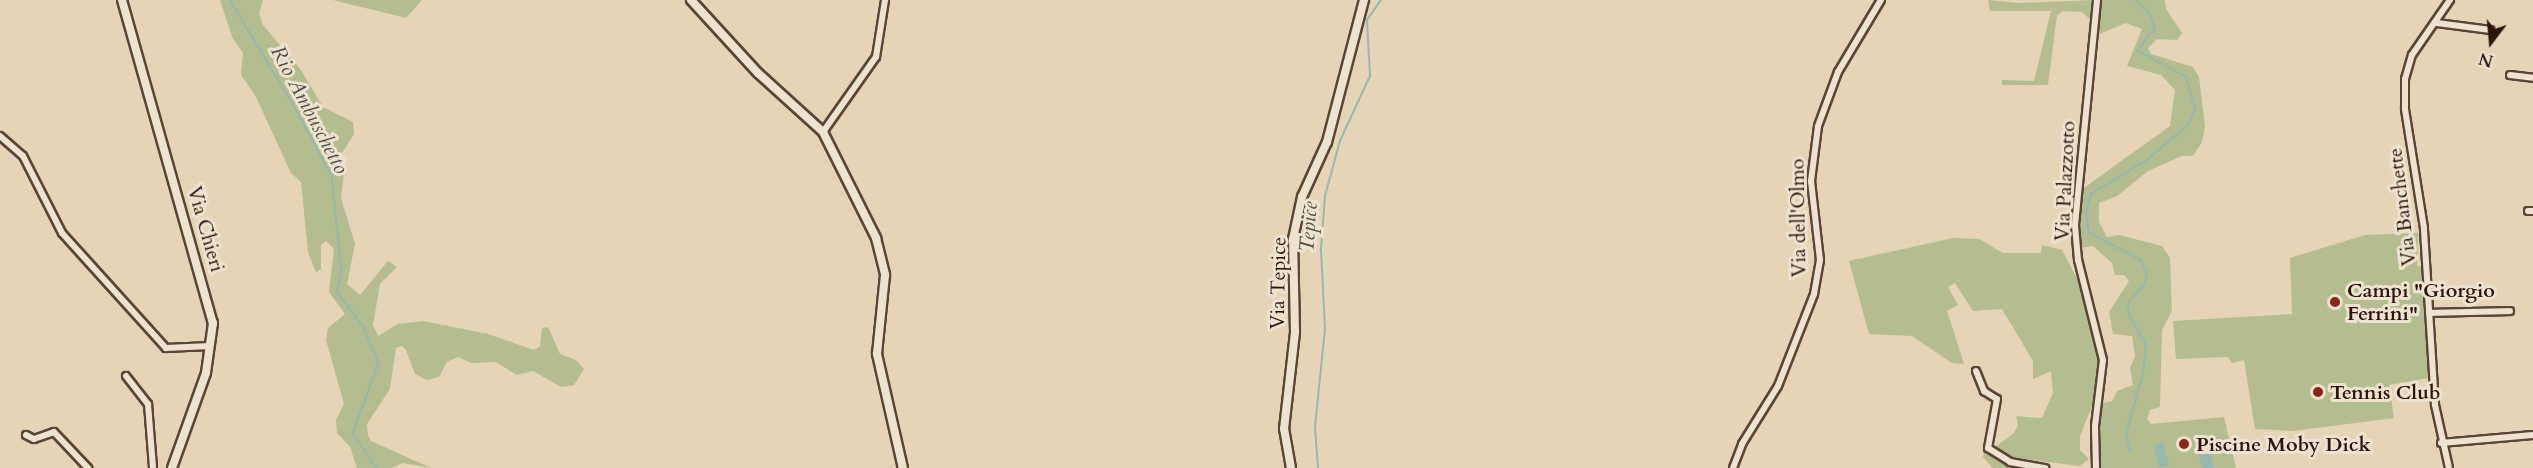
<!DOCTYPE html>
<html>
<head>
<meta charset="utf-8">
<style>
	body { margin:0 }
	#map { position:relative; width:2533px; height:468px; overflow:hidden; background:#e5d4b6; font-family:Cardo,serif }
	div>[style] { position:absolute }
	.green>* { inset:0; background:#b3bd8f }
	.water>* { inset:0; background:#96b8ad; transform-origin:0 0 }
	.stream>* { height:1.5px; margin:-0.75px; padding:0 0.75px; transform-origin:0.75px; border-radius:0.75px; background:#96b8ad }
	.roads { filter:drop-shadow(2px 0 #5a4536) drop-shadow(-2px 0 #5a4536) drop-shadow(0 2px #5a4536) drop-shadow(0 -2px #5a4536) }
	.minor>* { height:6px; margin:-3px; padding:0 3px; transform-origin:3px; border-radius:3px; background:#eee3d0 }
	.tertiary>* { height:8px; margin:-4px; padding:0 4px; transform-origin:4px; border-radius:4px; background:#eee3d0 }
	.dots>* { width:16px; height:16px; translate:-50% -50%; box-sizing:border-box; border:3px solid #eee3d0; border-radius:50% }
	span { translate:-50% -50%; white-space:nowrap; text-align:center; line-height:1.15; -webkit-text-stroke:6px #eee3d0; paint-order:stroke }
	.street-label { font-size:20px; color:#2c150b }
	.poi-label { font-size:20px; color:#2c150b; font-weight:700 }
	.left { translate:0 -50%; text-align:left }
	.water-label { font-size:21px; color:#514e44; font-style:italic }
	.north { position:absolute; left:2461px; top:12px; width:60px; height:60px; -webkit-text-stroke:4px #eee3d0; paint-order:stroke; rotate:196deg; font-size:16px; font-weight:700; line-height:24px; text-align:center; color:#2c150b }
	.north::after { content:''; display:block; margin:auto; width:21px; height:27px; background:#2c150b; clip-path:polygon(50% 0,100% 100%,50% 72%,0 100%) }
</style>
</head>
<body>
<div id="map">
	<div class="green">
		<div style="clip-path:polygon(220px 0,263px 0,259px 14px,263px 25px,301px 70px,323px 107px,353px 122px,354px 134px,341px 155px,344px 174px,341px 198px,355px 244px,347px 284px,360px 295px,388px 261px,397px 267px,380px 284px,373px 325px,378px 336px,398px 324px,423px 321px,488px 334px,534px 350px,540px 346px,542px 328px,548px 327px,560px 354px,576px 360px,584px 369px,574px 385px,561px 387px,533px 371px,517px 375px,496px 362px,471px 363px,458px 357px,447px 362px,439px 377px,427px 380px,415px 374px,406px 350px,402px 346px,396px 348px,390px 389px,367px 424px,368px 435px,371px 441px,431px 468px,403px 463px,391px 468px,357px 468px,350px 447px,337px 433px,336px 420px,344px 404px,326px 340px,328px 328px,345px 314px,329px 292px,334px 249px,326px 241px,321px 245px,321px 269px,316px 273px,308px 252px,301px 182px,291px 173px,256px 97px,241px 75px,243px 53px,232px 37px)"></div>
		<div style="clip-path:polygon(333px 0,422px 0,406px 18px)"></div>
		<div style="clip-path:polygon(1988px 0,2018px 3px,2094px 0,2092px 21px,2082px 12px,2063px 11px,2057px 15px,2048px 85px,2002px 85px,2002px 80px,2034px 81px,2051px 11px,1990px 11px)"></div>
		<div style="clip-path:polygon(2101px 0,2165px 0,2166px 9px,2182px 33px,2177px 40px,2157px 39px,2148px 48px,2151px 54px,2193px 67px,2199px 77px,2205px 126px,2202px 142px,2193px 156px,2182px 156px,2148px 171px,2117px 196px,2099px 203px,2099px 222px,2107px 237px,2119px 235px,2162px 246px,2170px 258px,2172px 311px,2162px 330px,2160px 407px,2150px 410px,2147px 419px,2151px 424px,2224px 417px,2236px 468px,2101px 468px,2097px 435px,2103px 403px,2112px 401px,2117px 391px,2133px 385px,2130px 368px,2135px 356px,2132px 336px,2113px 334px,2109px 312px,2129px 281px,2124px 275px,2115px 275px,2112px 263px,2093px 246px,2080px 248px,2081px 190px,2170px 126px,2175px 90px,2161px 75px,2127px 66px,2142px 29px,2126px 23px,2097px 35px)"></div>
		<div style="clip-path:polygon(2418px 233px,2417px 266px,2422px 267px,2429px 378px,2389px 385px,2394px 418px,2293px 431px,2255px 429px,2244px 360px,2232px 363px,2228px 357px,2176px 359px,2173px 321px,2292px 314px,2290px 258px,2365px 235px)"></div>
		<div style="clip-path:polygon(1953px 238px,1979px 239px,2003px 253px,2041px 253px,2042px 245px,2062px 250px,2083px 290px,2101px 360px,2096px 396px,2080px 436px,2080px 450px,2089px 459px,2080px 466px,2009px 457px,1995px 447px,2014px 433px,2018px 426px,2016px 416px,2042px 418px,2053px 393px,2051px 371px,2033px 379px,2033px 361px,2002px 309px,1973px 311px,1955px 283px,1948px 287px,1958px 305px,1947px 311px,1964px 364px,1952px 363px,1912px 336px,1869px 334px,1849px 261px)"></div>
		<div style="clip-path:polygon(1985px 448px,2009px 464px,2032px 468px,1993px 468px,1983px 457px)"></div>
	</div>
	<div class="water">
		<div style="left:2163px;top:443px;width:23px;height:10px;rotate:75deg"></div>
		<div style="clip-path:polygon(2209px 446px,2214px 468px,2202px 468px,2198px 448px)"></div>
	</div>
	<div class="stream">
		<div style="left:230px;top:0;width:119px;rotate:58.7deg"></div>
		<div style="left:292px;top:102px;width:84px;rotate:61.6deg"></div>
		<div style="left:332px;top:176px;width:96px;rotate:84deg"></div>
		<div style="left:342px;top:271px;width:22px;rotate:103deg"></div>
		<div style="left:337px;top:292px;width:43px;rotate:52.6deg"></div>
		<div style="left:363px;top:326px;width:40px;rotate:66.6deg"></div>
		<div style="left:379px;top:363px;width:76px;rotate:110.1deg"></div>
		<div style="left:353px;top:434px;width:42px;rotate:54.8deg"></div>
		<div style="left:2130px;top:452px;width:18px;rotate:-103deg"></div>
		<div style="left:2126px;top:434px;width:62px;rotate:-74.2deg"></div>
		<div style="left:2143px;top:374px;width:29px;rotate:-84deg"></div>
		<div style="left:2146px;top:345px;width:34px;rotate:-120deg"></div>
		<div style="left:2129px;top:315px;width:12px;rotate:-95deg"></div>
		<div style="left:2128px;top:303px;width:25px;rotate:-48deg"></div>
		<div style="left:2145px;top:284px;width:12px;rotate:-81deg"></div>
		<div style="left:2147px;top:272px;width:14px;rotate:-120deg"></div>
		<div style="left:2140px;top:260px;width:58px;rotate:-152.1deg"></div>
		<div style="left:2089px;top:233px;width:21px;rotate:-98deg"></div>
		<div style="left:2086px;top:212px;width:19px;rotate:-74deg"></div>
		<div style="left:2091px;top:194px;width:66px;rotate:-31.3deg"></div>
		<div style="left:2147px;top:160px;width:55px;rotate:-40.6deg"></div>
		<div style="left:2189px;top:124px;width:15px;rotate:-67deg"></div>
		<div style="left:2195px;top:110px;width:34px;rotate:-105deg"></div>
		<div style="left:2186px;top:77px;width:55px;rotate:-152deg"></div>
		<div style="left:2137px;top:51px;width:29px;rotate:-52deg"></div>
		<div style="left:2155px;top:28px;width:16px;rotate:-112deg"></div>
		<div style="left:2149px;top:13px;width:19px;rotate:-137deg"></div>
		<div style="left:1318px;top:468px;width:41px;rotate:-94.2deg"></div>
		<div style="left:1315px;top:427px;width:99px;rotate:-84.2deg"></div>
		<div style="left:1325px;top:329px;width:80px;rotate:-92.9deg"></div>
		<div style="left:1321px;top:249px;width:53px;rotate:-85.7deg"></div>
		<div style="left:1325px;top:196px;width:57px;rotate:-74.7deg"></div>
		<div style="left:1340px;top:141px;width:72px;rotate:-65.2deg"></div>
		<div style="left:1370px;top:76px;width:56px;rotate:-93.1deg"></div>
		<div style="left:1367px;top:20px;width:24px;rotate:-55deg"></div>
	</div>
	<div class="roads">
		<div class="minor">
			<div style="left:2437px;top:23px;width:54px;rotate:7.4deg"></div>
			<div style="left:2510px;top:75px;width:23px;rotate:7deg"></div>
			<div style="left:823px;top:132px;width:92px;rotate:-54.8deg"></div>
			<div style="left:876px;top:57px;width:58px;rotate:-81deg"></div>
			<div style="left:0;top:136px;width:30px;rotate:41deg"></div>
			<div style="left:23px;top:156px;width:86px;rotate:63.1deg"></div>
			<div style="left:62px;top:233px;width:155px;rotate:47.9deg"></div>
			<div style="left:166px;top:348px;width:44px;rotate:-2.6deg"></div>
			<div style="left:2528px;top:211px;width:5px"></div>
			<div style="left:2429px;top:313px;width:81px;rotate:-1.4deg"></div>
			<div style="left:1976px;top:371px;width:22px;rotate:68deg"></div>
			<div style="left:1984px;top:391px;width:15px;rotate:32deg"></div>
			<div style="left:1997px;top:399px;width:50px;rotate:100.4deg"></div>
			<div style="left:1988px;top:448px;width:26px;rotate:32deg"></div>
			<div style="left:2010px;top:462px;width:36px;rotate:10deg"></div>
			<div style="left:126px;top:376px;width:36px;rotate:52deg"></div>
			<div style="left:148px;top:404px;width:64px;rotate:85.5deg"></div>
			<div style="left:26px;top:435px;width:9px;rotate:27deg"></div>
			<div style="left:34px;top:439px;width:21px;rotate:-19deg"></div>
			<div style="left:54px;top:432px;width:50px;rotate:46.6deg"></div>
			<div style="left:2441px;top:443px;width:92px;rotate:-5deg"></div>
			<div style="left:1733px;top:468px;width:26px;rotate:-69deg"></div>
			<div style="left:1742px;top:444px;width:68px;rotate:-58.2deg"></div>
			<div style="left:1778px;top:386px;width:99px;rotate:-68.6deg"></div>
			<div style="left:1814px;top:294px;width:35px;rotate:-80deg"></div>
			<div style="left:1820px;top:260px;width:80px;rotate:-96.5deg"></div>
			<div style="left:1811px;top:181px;width:55px;rotate:-82.7deg"></div>
			<div style="left:1818px;top:126px;width:58px;rotate:-69.7deg"></div>
			<div style="left:1838px;top:72px;width:84px;rotate:-59.2deg"></div>
			<div style="left:2096px;top:468px;width:42px;rotate:-91.4deg"></div>
			<div style="left:2095px;top:426px;width:66px;rotate:-83.1deg"></div>
			<div style="left:2103px;top:360px;width:103px;rotate:-104deg"></div>
			<div style="left:2078px;top:260px;width:35px;rotate:-95deg"></div>
			<div style="left:2075px;top:225px;width:226px;rotate:-84.4deg"></div>
			<div style="left:2449px;top:468px;width:65px;rotate:-102.5deg"></div>
			<div style="left:2435px;top:405px;width:177px;rotate:-93.6deg"></div>
			<div style="left:2424px;top:228px;width:121px;rotate:-99.1deg"></div>
			<div style="left:2405px;top:109px;width:30px;rotate:-90deg"></div>
			<div style="left:2405px;top:79px;width:25px;rotate:-74deg"></div>
			<div style="left:2412px;top:55px;width:67px;rotate:-55.4deg"></div>
		</div>
		<div class="tertiary">
			<div style="left:122px;top:0;width:336px;rotate:74.3deg"></div>
			<div style="left:213px;top:323px;width:50px;rotate:98deg"></div>
			<div style="left:206px;top:373px;width:101px;rotate:109.7deg"></div>
			<div style="left:691px;top:0;width:99px;rotate:47.5deg"></div>
			<div style="left:758px;top:73px;width:88px;rotate:42.2deg"></div>
			<div style="left:823px;top:132px;width:119px;rotate:63.4deg"></div>
			<div style="left:876px;top:238px;width:38px;rotate:76deg"></div>
			<div style="left:885px;top:275px;width:79px;rotate:95.8deg"></div>
			<div style="left:877px;top:354px;width:117px;rotate:77.2deg"></div>
			<div style="left:1291px;top:468px;width:40px;rotate:-100deg"></div>
			<div style="left:1284px;top:429px;width:98px;rotate:-83.5deg"></div>
			<div style="left:1295px;top:332px;width:93px;rotate:-91.2deg"></div>
			<div style="left:1293px;top:239px;width:43px;rotate:-77.9deg"></div>
			<div style="left:1302px;top:197px;width:60px;rotate:-65.6deg"></div>
			<div style="left:1327px;top:142px;width:147px;rotate:-75.4deg"></div>
		</div>
	</div>
	<div class="dots">
		<div style="left:2335px;top:302px;background:#8f2418"></div>
		<div style="left:2318px;top:392px;background:#8f2418"></div>
		<div style="left:2184px;top:444px;background:#8f2418"></div>
	</div>
	<div class="street-label">
		<span style="left:2065px;top:181px;rotate:-87deg">Via Palazzotto</span>
		<span style="left:2402px;top:207px;rotate:-97deg">Via Banchette</span>
		<span style="left:1798px;top:218px;rotate:-91deg">Via dell'Olmo</span>
		<span style="left:206px;top:229px;rotate:74deg">Via Chieri</span>
		<span style="left:1278px;top:283px;rotate:-89deg">Via Tepice</span>
	</div>
	<div class="poi-label">
		<span class="left" style="left:2347px;top:302px">Campi "Giorgio<br>Ferrini"</span>
		<span class="left" style="left:2330px;top:392px">Tennis Club</span>
		<span class="left" style="left:2196px;top:444px">Piscine Moby Dick</span>
	</div>
	<div class="water-label">
		<span style="left:309px;top:110px;rotate:62deg">Rio Ambuschetto</span>
		<span style="left:1309px;top:227px;rotate:-86deg">Tepice</span>
	</div>
	<div class="north">N</div>
</div>
</body>
</html>
